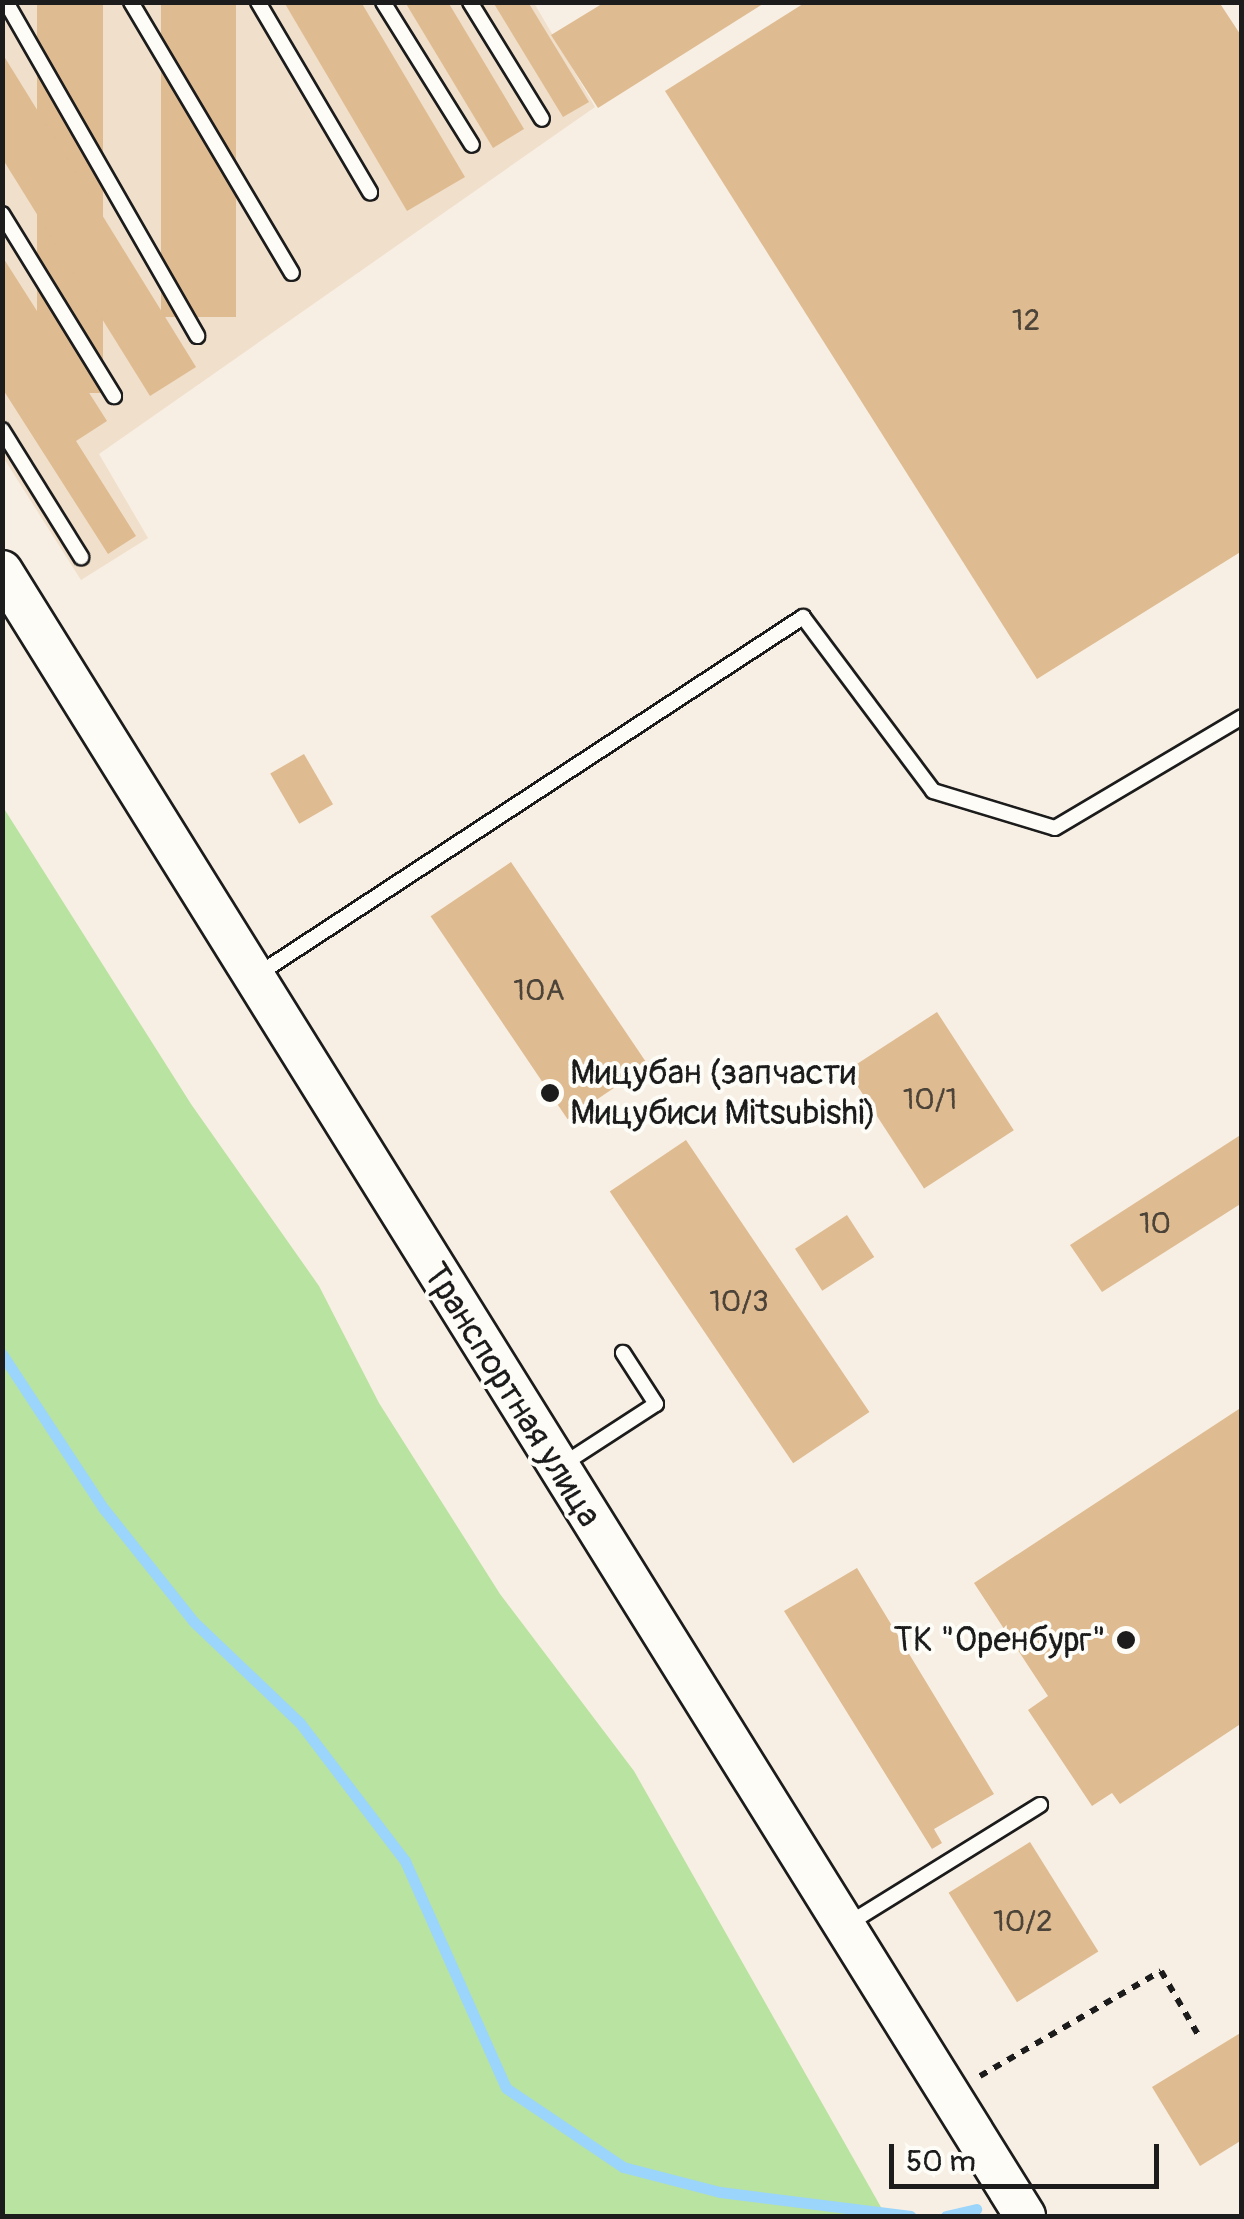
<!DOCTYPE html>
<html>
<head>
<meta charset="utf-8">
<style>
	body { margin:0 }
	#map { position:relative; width:1244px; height:2219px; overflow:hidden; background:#f7efe3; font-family:Pangolin,sans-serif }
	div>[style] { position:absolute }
	.built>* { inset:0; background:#f0dfca }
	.green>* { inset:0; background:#b9e3a0 }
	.stream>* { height:11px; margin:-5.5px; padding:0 5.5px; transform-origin:5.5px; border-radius:5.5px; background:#9bd5fb }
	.building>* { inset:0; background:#dfbb91; transform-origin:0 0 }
	.path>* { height:6px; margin-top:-3px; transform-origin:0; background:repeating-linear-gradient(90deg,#1c1c1c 0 8px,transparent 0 16px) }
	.roads { filter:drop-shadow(2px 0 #1c1c1c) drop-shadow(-2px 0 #1c1c1c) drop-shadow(0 2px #1c1c1c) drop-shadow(0 -2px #1c1c1c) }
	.lane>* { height:14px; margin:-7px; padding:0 7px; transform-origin:7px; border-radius:7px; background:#fdfcf7 }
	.secondary>* { height:40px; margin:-20px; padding:0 20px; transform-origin:20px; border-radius:20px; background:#fdfcf7 }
	.dots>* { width:28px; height:28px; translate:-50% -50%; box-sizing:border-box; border:5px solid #fdfcf7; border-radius:50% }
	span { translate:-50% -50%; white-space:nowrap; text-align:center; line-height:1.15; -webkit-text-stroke:8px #fdfcf7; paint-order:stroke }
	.number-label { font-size:30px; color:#4d4439 }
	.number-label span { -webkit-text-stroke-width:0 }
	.poi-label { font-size:35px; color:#1c1c1c }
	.left { translate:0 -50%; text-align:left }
	.right { translate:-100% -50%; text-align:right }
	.street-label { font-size:35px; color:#1c1c1c }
	.frame { position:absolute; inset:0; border:5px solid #1c1c1c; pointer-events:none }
	.scale { position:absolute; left:889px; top:2144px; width:270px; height:45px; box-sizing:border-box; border:5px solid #1c1c1c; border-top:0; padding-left:12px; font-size:30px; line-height:35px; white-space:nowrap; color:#1c1c1c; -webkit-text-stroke:8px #fdfcf7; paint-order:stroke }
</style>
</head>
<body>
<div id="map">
	<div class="built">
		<div style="clip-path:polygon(3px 3px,534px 3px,595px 107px,99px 454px,148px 538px,81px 580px,3px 457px)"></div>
	</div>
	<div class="green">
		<div style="clip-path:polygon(3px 807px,191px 1104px,319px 1286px,379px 1403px,500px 1594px,634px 1771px,886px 2216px,3px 2216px)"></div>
	</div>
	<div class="stream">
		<div style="left:2px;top:1354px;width:186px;rotate:56.7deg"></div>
		<div style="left:104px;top:1509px;width:144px;rotate:51.5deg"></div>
		<div style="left:194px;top:1622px;width:146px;rotate:43.6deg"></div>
		<div style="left:300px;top:1723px;width:173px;rotate:52.7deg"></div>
		<div style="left:405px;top:1861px;width:248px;rotate:66deg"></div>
		<div style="left:506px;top:2088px;width:141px;rotate:34deg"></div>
		<div style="left:623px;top:2167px;width:100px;rotate:14.5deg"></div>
		<div style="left:720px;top:2192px;width:192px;rotate:7.2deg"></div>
		<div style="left:946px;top:2216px;width:31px;rotate:-13deg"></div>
	</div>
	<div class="building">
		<div style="left:37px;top:2px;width:66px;height:391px"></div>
		<div style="left:161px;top:2px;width:75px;height:315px"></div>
		<div style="clip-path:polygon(284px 2px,361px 2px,465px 177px,407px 211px)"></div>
		<div style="clip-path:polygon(405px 2px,448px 2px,524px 129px,493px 148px)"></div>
		<div style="clip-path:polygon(493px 2px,528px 2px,589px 102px,563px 117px)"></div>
		<div style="clip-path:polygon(605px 2px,766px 2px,598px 108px,551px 35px)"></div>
		<div style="clip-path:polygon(806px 2px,1219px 2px,1242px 37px,1242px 551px,1037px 679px,665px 91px)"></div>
		<div style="clip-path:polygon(2px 53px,196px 367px,150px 396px,2px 158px)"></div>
		<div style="clip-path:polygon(2px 256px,107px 421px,76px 441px,136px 536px,108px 554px,2px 388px)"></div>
		<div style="left:304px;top:754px;width:58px;height:39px;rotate:60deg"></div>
		<div style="left:511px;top:862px;width:245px;height:97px;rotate:56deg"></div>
		<div style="left:937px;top:1012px;width:141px;height:107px;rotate:57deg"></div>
		<div style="clip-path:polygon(1242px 1134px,1242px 1203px,1102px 1292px,1070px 1245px)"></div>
		<div style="left:686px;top:1140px;width:328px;height:92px;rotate:56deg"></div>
		<div style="left:847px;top:1215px;width:50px;height:62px;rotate:57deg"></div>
		<div style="clip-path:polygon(1242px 1407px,1242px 1723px,1120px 1804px,1112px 1793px,1092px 1806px,1028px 1710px,1048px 1696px,974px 1583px)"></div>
		<div style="clip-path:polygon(857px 1568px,994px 1794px,934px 1829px,942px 1843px,932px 1849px,784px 1611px)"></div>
		<div style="left:1030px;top:1842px;width:129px;height:96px;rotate:58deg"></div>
		<div style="clip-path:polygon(1242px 2032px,1242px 2140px,1200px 2166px,1152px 2087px)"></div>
	</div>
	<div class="path">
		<div style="left:980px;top:2076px;width:209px;rotate:-30.1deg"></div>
		<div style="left:1161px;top:1971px;width:78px;rotate:59.8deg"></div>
	</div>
	<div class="roads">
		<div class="lane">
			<div style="left:6px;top:2px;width:385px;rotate:60.2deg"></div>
			<div style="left:131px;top:2px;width:315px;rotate:59.3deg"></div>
			<div style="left:258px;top:2px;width:221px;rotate:59.5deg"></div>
			<div style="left:383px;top:2px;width:168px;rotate:58.1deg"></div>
			<div style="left:470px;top:2px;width:137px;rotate:58.4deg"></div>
			<div style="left:2px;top:214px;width:214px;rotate:58.4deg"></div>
			<div style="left:2px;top:430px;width:150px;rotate:58.1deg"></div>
			<div style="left:257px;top:975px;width:653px;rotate:-33.25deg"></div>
			<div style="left:803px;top:617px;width:217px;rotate:53.2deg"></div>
			<div style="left:933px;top:791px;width:127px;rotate:16.9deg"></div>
			<div style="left:1055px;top:828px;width:217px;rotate:-30.7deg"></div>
			<div style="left:562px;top:1465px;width:112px;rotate:-33deg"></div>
			<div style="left:656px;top:1404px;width:61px;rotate:-122.9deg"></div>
			<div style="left:848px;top:1924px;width:226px;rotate:-31.8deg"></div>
		</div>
		<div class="secondary">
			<div style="left:2px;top:571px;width:1937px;rotate:58.12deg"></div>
		</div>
	</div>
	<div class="dots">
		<div style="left:550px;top:1093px;background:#1c1c1c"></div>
		<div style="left:1126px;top:1640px;background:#1c1c1c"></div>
	</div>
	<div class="number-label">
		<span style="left:1026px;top:321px">12</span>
		<span style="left:539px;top:991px">10А</span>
		<span style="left:930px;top:1100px">10/1</span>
		<span style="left:1155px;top:1224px">10</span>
		<span style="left:739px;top:1302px">10/3</span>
		<span style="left:1023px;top:1922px">10/2</span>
	</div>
	<div class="poi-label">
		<span class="left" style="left:570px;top:1093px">Мицубан (запчасти<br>Мицубиси Mitsubishi)</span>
		<span class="right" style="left:1106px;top:1640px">ТК "Оренбург"</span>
	</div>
	<div class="street-label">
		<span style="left:512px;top:1395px;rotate:58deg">Транспортная улица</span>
	</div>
	<div class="frame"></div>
	<div class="scale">50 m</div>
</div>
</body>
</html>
